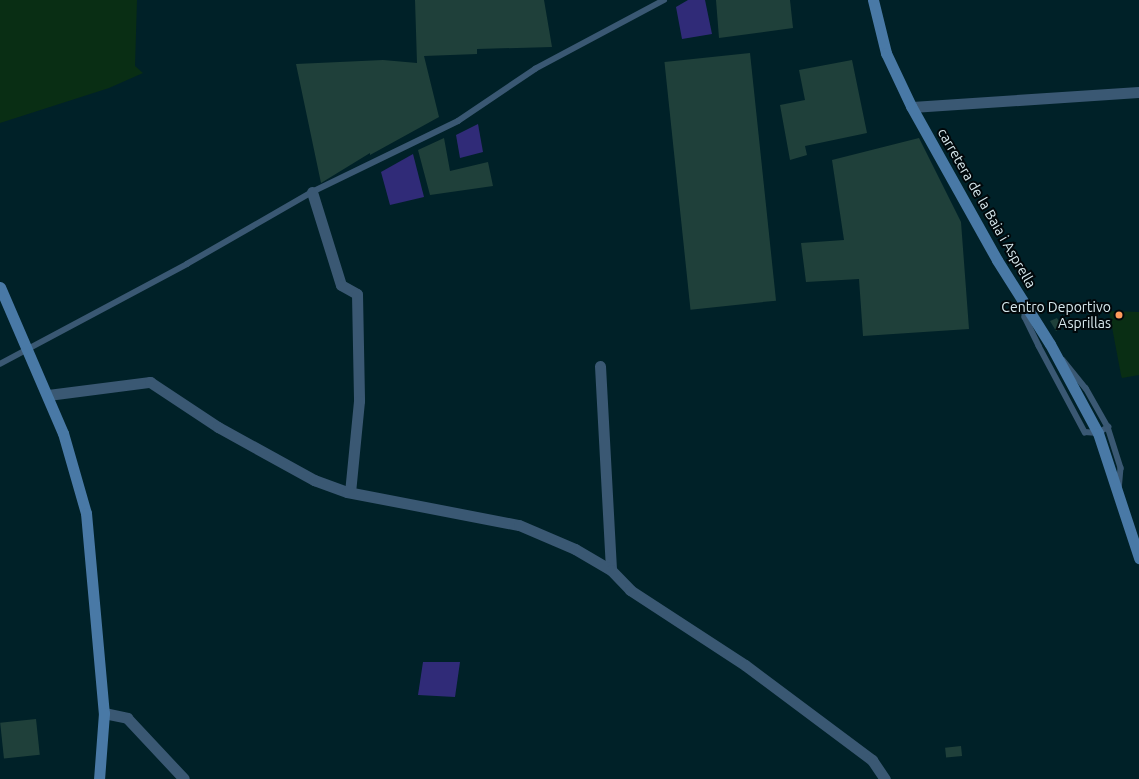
<!DOCTYPE html>
<html>
<head>
<meta charset="utf-8">
<style>
	body { margin:0 }
	#map { position:relative; width:1139px; height:779px; overflow:hidden; background:#002128; font-family:Ubuntu,sans-serif }
	div>[style] { position:absolute }
	.green>* { inset:0; background:#092e14 }
	.water>* { inset:0; background:#302b78 }
	.building>* { inset:0; background:#1f403a; transform-origin:0 0 }
	.service>* { height:5.5px; margin:-2.75px; padding:0 2.75px; transform-origin:2.75px; border-radius:2.75px; background:#3a5873 }
	.minor>* { height:11px; margin:-5.5px; padding:0 5.5px; transform-origin:5.5px; border-radius:5.5px; background:#3a5873 }
	.secondary>* { height:11px; margin:-5.5px; padding:0 5.5px; transform-origin:5.5px; border-radius:5.5px; background:#4979a6 }
	.dots>* { width:11px; height:11px; translate:-50% -50%; box-sizing:border-box; border:2px solid #01080b; border-radius:50% }
	span { translate:-50% -50%; white-space:nowrap; text-align:center; line-height:1.15; -webkit-text-stroke:4px #01080b; paint-order:stroke }
	.street-label { font-size:14px; color:#d8e9ee }
	.poi-label { font-size:14px; color:#d8e9ee }
	.right { translate:-100% -50%; text-align:right }
</style>
</head>
<body>
<div id="map">
	<div class="green">
		<div style="clip-path:polygon(0 0,137px 0,135px 66px,143px 73px,109px 88px,0 123px)"></div>
		<div style="clip-path:polygon(1109px 311px,1139px 312px,1139px 375px,1122px 378px,1121px 375px)"></div>
	</div>
	<div class="water">
		<div style="clip-path:polygon(688px 0,705px 0,712px 34px,682px 39px,676px 7px)"></div>
		<div style="clip-path:polygon(478px 124px,483px 152px,460px 158px,456px 135px)"></div>
		<div style="clip-path:polygon(413px 154px,424px 197px,390px 205px,381px 172px)"></div>
		<div style="clip-path:polygon(423px 662px,460px 662px,455px 697px,418px 695px)"></div>
	</div>
	<div class="building">
		<div style="clip-path:polygon(415px 0,544px 0,552px 47px,477px 49px,477px 54px,424px 56px,439px 117px,370px 155px,370px 153px,321px 183px,296px 64px,383px 60px,417px 63px)"></div>
		<div style="clip-path:polygon(716px 0,790px 0,793px 28px,719px 38px)"></div>
		<div style="left:750px;top:53px;width:249px;height:86px;rotate:84deg"></div>
		<div style="clip-path:polygon(852px 60px,867px 133px,805px 146px,807px 155px,790px 160px,780px 105px,805px 100px,799px 70px)"></div>
		<div style="clip-path:polygon(444px 138px,450px 171px,488px 162px,493px 186px,430px 195px,418px 150px)"></div>
		<div style="clip-path:polygon(919px 138px,961px 222px,969px 329px,863px 336px,859px 279px,806px 282px,801px 243px,844px 240px,832px 160px)"></div>
		<div style="clip-path:polygon(1057px 318px,1062px 327px,1056px 331px,1050px 321px)"></div>
		<div style="left:36px;top:719px;width:36px;height:36px;rotate:84deg"></div>
		<div style="left:961px;top:746px;width:10px;height:16px;rotate:84deg"></div>
	</div>
	<div class="service">
		<div style="left:1025px;top:308px;width:9px;rotate:90deg"></div>
		<div style="left:1025px;top:317px;width:32px;rotate:64deg"></div>
		<div style="left:1039px;top:346px;width:98px;rotate:61.9deg"></div>
		<div style="left:1085px;top:432px;width:13px;rotate:4deg"></div>
		<div style="left:1098px;top:433px;width:12px;rotate:-31deg"></div>
		<div style="left:1063px;top:360px;width:36px;rotate:51deg"></div>
		<div style="left:1086px;top:388px;width:45px;rotate:60.6deg"></div>
		<div style="left:1108px;top:427px;width:43px;rotate:72.4deg"></div>
		<div style="left:1121px;top:468px;width:23px;rotate:95deg"></div>
		<div style="left:0;top:364px;width:212px;rotate:-28.1deg"></div>
		<div style="left:187px;top:264px;width:144px;rotate:-29.9deg"></div>
		<div style="left:312px;top:192px;width:162px;rotate:-25.9deg"></div>
		<div style="left:458px;top:121px;width:93px;rotate:-34deg"></div>
		<div style="left:535px;top:69px;width:146px;rotate:-28.1deg"></div>
	</div>
	<div class="minor">
		<div style="left:912px;top:107px;width:227px;rotate:-3.8deg"></div>
		<div style="left:312px;top:192px;width:97px;rotate:72.7deg"></div>
		<div style="left:341px;top:285px;width:18px;rotate:29deg"></div>
		<div style="left:357px;top:294px;width:107px;rotate:88.9deg"></div>
		<div style="left:359px;top:401px;width:91px;rotate:95.6deg"></div>
		<div style="left:600px;top:366px;width:204px;rotate:86.9deg"></div>
		<div style="left:48px;top:395px;width:103px;rotate:-7.3deg"></div>
		<div style="left:150px;top:382px;width:82px;rotate:33.5deg"></div>
		<div style="left:218px;top:427px;width:110px;rotate:28.9deg"></div>
		<div style="left:314px;top:480px;width:35px;rotate:20deg"></div>
		<div style="left:347px;top:492px;width:175px;rotate:10.9deg"></div>
		<div style="left:519px;top:525px;width:61px;rotate:23.2deg"></div>
		<div style="left:575px;top:549px;width:42px;rotate:30.3deg"></div>
		<div style="left:611px;top:570px;width:28px;rotate:46deg"></div>
		<div style="left:630px;top:590px;width:137px;rotate:33.1deg"></div>
		<div style="left:745px;top:665px;width:159px;rotate:36.8deg"></div>
		<div style="left:872px;top:760px;width:23px;rotate:56deg"></div>
		<div style="left:104px;top:713px;width:24px;rotate:12deg"></div>
		<div style="left:127px;top:718px;width:83px;rotate:46.9deg"></div>
	</div>
	<div class="secondary">
		<div style="left:873px;top:0;width:55px;rotate:76.2deg"></div>
		<div style="left:886px;top:53px;width:59px;rotate:64.7deg"></div>
		<div style="left:911px;top:106px;width:176px;rotate:60.8deg"></div>
		<div style="left:997px;top:260px;width:99px;rotate:57.8deg"></div>
		<div style="left:1050px;top:344px;width:101px;rotate:61.7deg"></div>
		<div style="left:1098px;top:433px;width:132px;rotate:71.8deg"></div>
		<div style="left:0;top:287px;width:159px;rotate:66.7deg"></div>
		<div style="left:63px;top:433px;width:83px;rotate:74deg"></div>
		<div style="left:86px;top:513px;width:201px;rotate:84.9deg"></div>
		<div style="left:104px;top:713px;width:66px;rotate:94.3deg"></div>
	</div>
	<div class="dots">
		<div style="left:1119px;top:315px;background:#ff9b5b"></div>
	</div>
	<div class="street-label">
		<span style="left:987px;top:208px;rotate:60deg">carretera de la Baia i Asprella</span>
	</div>
	<div class="poi-label">
		<span class="right" style="left:1111px;top:315px">Centro Deportivo<br>Asprillas</span>
	</div>
</div>
</body>
</html>
